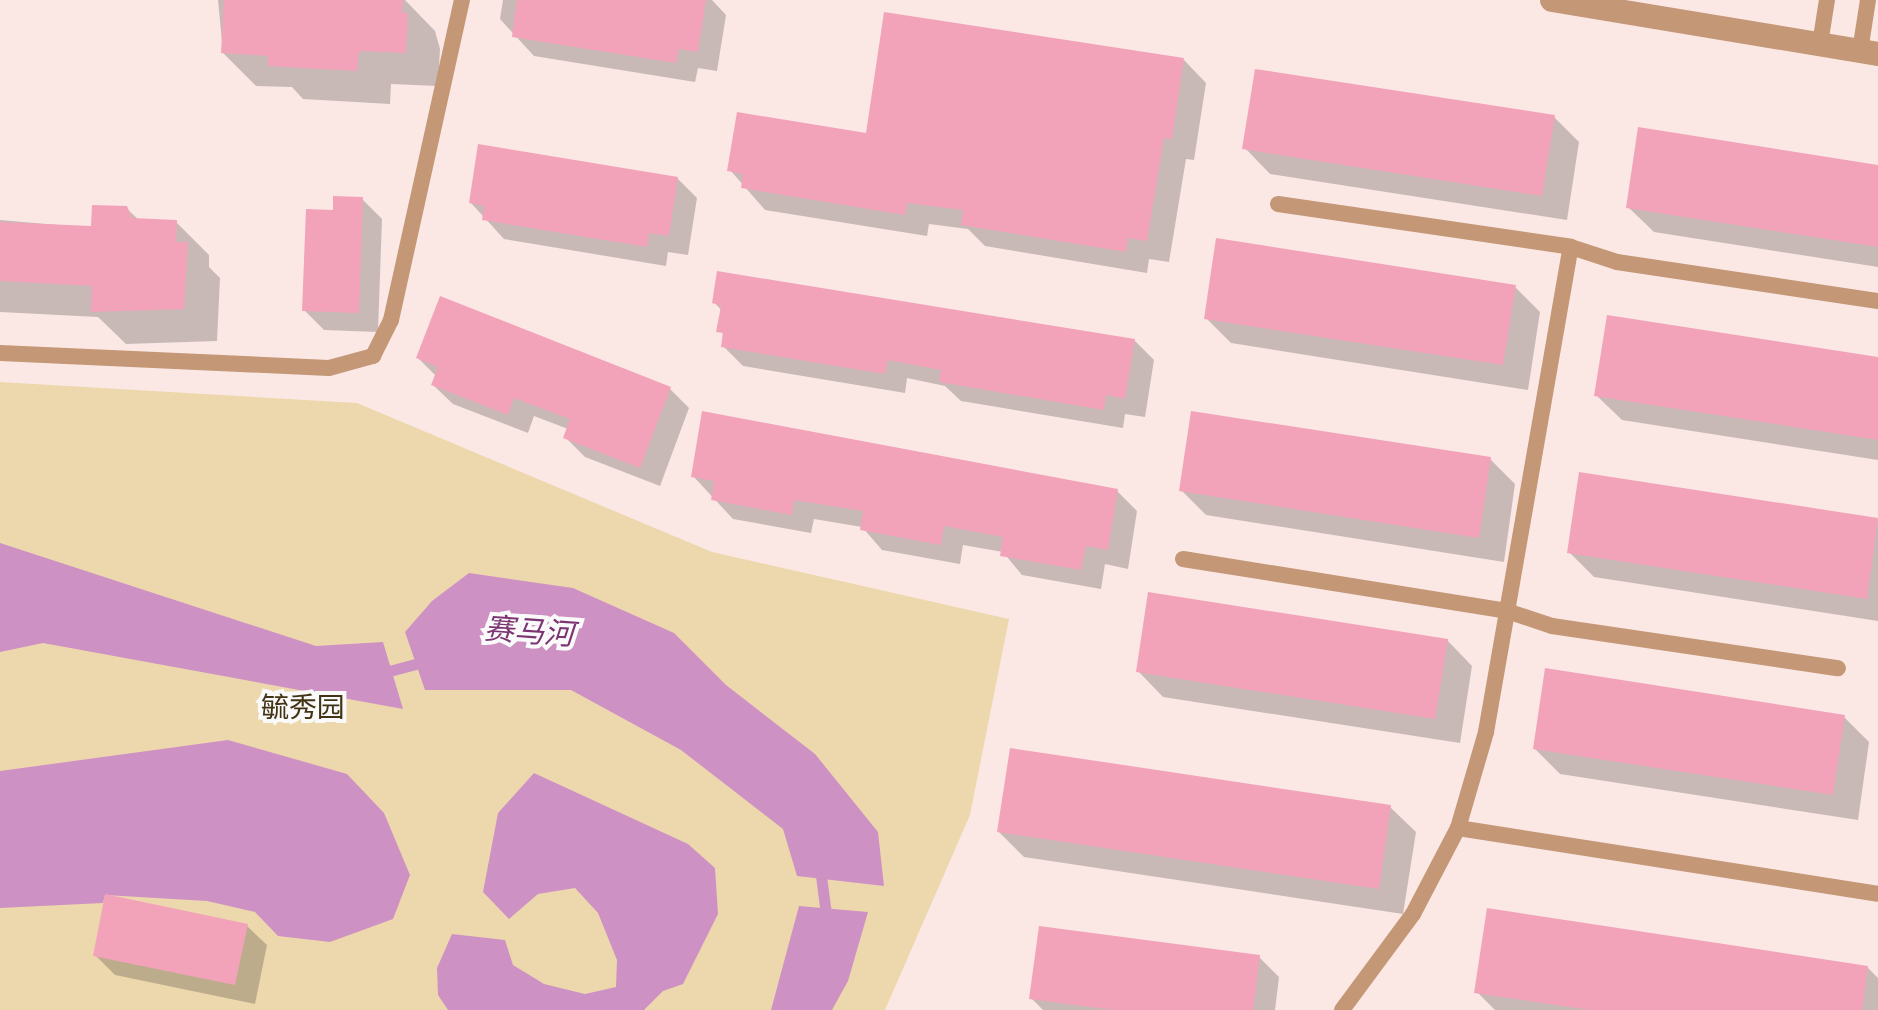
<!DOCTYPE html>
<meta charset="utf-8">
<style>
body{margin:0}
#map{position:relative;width:1878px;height:1010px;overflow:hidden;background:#fbe8e5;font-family:"Nunito Sans","Noto Sans SC",sans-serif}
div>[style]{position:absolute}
.green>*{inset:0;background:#edd8ae}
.water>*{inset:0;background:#ce91c3}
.shadow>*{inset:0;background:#0003}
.stream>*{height:11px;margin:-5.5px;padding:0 5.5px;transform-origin:5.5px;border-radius:5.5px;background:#ce91c3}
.building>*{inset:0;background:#f2a3b9}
.lane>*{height:16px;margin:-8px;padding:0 8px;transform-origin:8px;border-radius:8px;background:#c49776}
.street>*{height:24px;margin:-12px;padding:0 12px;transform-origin:12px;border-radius:12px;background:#c49776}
span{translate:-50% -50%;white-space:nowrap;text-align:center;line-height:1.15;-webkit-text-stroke:8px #fafafa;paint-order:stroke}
.park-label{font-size:28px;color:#423314}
.water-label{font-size:30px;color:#7c3472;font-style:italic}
</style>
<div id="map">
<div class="green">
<i style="clip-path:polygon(0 382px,357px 403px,712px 552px,1009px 619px,970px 815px,885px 1010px,0 1010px)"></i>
</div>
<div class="water">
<i style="clip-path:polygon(0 543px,316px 646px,383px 642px,403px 709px,43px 643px,0 652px)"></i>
<i style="clip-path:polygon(469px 573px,573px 588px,674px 633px,726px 685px,815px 754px,878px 832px,884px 886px,797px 876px,783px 829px,681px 750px,571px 690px,425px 690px,405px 632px,432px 601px)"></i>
<i style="clip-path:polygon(228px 740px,347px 774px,384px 813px,410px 875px,393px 919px,330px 942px,278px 936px,255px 912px,207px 901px,105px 895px,103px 903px,0 908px,0 771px)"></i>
<i style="clip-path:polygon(534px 773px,688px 844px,715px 868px,718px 914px,683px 984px,663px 991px,644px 1010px,448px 1010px,438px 995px,437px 968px,452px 934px,505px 940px,513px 965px,544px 984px,585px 994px,616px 987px,617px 960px,598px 913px,575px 888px,538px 894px,509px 919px,483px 892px,498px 813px)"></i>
<i style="clip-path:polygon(799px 906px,868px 912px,848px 981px,832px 1010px,771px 1010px)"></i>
</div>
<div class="shadow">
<i style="clip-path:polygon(218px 0,405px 0,435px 31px,440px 49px,438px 86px,391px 84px,390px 104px,303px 99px,292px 87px,256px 86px,223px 53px)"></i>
<i style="clip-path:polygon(503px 0,712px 0,726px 15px,717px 71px,698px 68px,695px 82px,534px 56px,500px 19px)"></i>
<i style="clip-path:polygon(1184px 60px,1206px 83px,1194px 160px,1186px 159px,1169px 262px,1149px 259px,1147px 273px,985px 246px,968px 229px,929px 224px,927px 236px,765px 210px,730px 170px)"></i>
<i style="clip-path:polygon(1554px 117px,1579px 142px,1567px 220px,1270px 174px,1245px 148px)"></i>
<i style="clip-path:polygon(1878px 167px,1878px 267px,1654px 232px,1628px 207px)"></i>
<i style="clip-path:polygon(677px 178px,697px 198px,688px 255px,668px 252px,666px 266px,504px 239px,471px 203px)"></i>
<i style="clip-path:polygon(362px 199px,382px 219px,378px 332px,324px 330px,304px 310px,335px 212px)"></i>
<i style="clip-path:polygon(126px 208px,139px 220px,176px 222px,209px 255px,209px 267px,220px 278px,217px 341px,126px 344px,98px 317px,0 312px,0 220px,93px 228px)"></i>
<i style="clip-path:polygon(1515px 287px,1540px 312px,1528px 390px,1231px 343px,1206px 318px)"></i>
<i style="clip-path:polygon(714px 302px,1134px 340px,1154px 360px,1145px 417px,1125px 414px,1123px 428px,961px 401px,945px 386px,907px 378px,905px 393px,743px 366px,723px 346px,722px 311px)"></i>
<i style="clip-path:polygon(418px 358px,670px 389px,689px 408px,660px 486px,585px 457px,565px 437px,568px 429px,534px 416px,528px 433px,453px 404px,433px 385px,436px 376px)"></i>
<i style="clip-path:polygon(1878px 359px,1878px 460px,1622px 420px,1596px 395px)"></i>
<i style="clip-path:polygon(1490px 459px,1515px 484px,1504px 562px,1206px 515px,1181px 490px)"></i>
<i style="clip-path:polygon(1581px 474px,1878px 521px,1878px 621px,1594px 577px,1569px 552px)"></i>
<i style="clip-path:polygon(693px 476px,1117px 491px,1137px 511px,1128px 569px,1105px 564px,1101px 589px,1022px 575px,1003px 552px,963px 545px,960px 564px,882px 550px,862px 527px,814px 519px,811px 533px,733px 519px)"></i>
<i style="clip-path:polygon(1447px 640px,1472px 666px,1460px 743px,1163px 697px,1138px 671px)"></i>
<i style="clip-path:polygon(1844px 717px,1869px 742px,1858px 820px,1560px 774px,1535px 749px)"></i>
<i style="clip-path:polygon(1390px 807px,1416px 832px,1403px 914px,1024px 857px,999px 832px)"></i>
<i style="clip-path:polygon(247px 926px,267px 945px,255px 1004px,115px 975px,95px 955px)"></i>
<i style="clip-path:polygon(1259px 957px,1279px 977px,1275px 1010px,1043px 1010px,1031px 998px)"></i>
<i style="clip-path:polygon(1868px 968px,1878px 978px,1878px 1010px,1495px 1010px,1477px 992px)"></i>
</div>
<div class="stream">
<i style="left:378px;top:674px;width:51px;rotate:-14.9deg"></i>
<i style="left:820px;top:868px;width:54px;rotate:82.6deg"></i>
</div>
<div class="building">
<i style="clip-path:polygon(224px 0,403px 0,402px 13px,408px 13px,406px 53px,359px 51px,357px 71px,268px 66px,268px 56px,221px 53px)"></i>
<i style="clip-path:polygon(517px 0,706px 0,698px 52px,679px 49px,676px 63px,512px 37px)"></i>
<i style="clip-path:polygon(884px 12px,1184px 58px,1172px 139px,1164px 138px,1147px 241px,1128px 238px,1126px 252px,961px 225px,963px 210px,907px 203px,905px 215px,741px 188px,743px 174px,727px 171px,737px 112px,866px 133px)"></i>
<i style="clip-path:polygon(1255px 69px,1555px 115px,1542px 196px,1242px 149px)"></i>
<i style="clip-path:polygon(1638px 127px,1878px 165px,1878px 247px,1626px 208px)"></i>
<i style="clip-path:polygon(478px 144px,678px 177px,669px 236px,649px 233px,647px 247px,482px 220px,484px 206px,469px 203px)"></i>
<i style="clip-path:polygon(333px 196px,363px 197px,359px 313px,302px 311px,306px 209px,333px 210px)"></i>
<i style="clip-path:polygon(92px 205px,127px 206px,132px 218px,177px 220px,176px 242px,188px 242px,184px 309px,91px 312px,92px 286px,0 281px,0 222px,91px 226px)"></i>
<i style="clip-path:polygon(1216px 238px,1516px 285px,1503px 365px,1204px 319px)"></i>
<i style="clip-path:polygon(717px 271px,1135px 339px,1125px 399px,1106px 395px,1104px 410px,939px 382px,941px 370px,888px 360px,885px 374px,721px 347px,723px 333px,716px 332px,721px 306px,712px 303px)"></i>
<i style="clip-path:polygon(440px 296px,671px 387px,640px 468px,563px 438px,570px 419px,514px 398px,508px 415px,431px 385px,438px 367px,416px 358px)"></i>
<i style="clip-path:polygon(1607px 315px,1878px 357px,1878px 440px,1594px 396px)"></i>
<i style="clip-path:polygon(702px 411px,1118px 489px,1108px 550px,1086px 546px,1081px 570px,1000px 556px,1003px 537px,944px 526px,941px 545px,860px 530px,863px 511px,794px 500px,792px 515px,711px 500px,714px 481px,691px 477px)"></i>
<i style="clip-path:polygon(1191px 411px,1491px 457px,1479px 538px,1179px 491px)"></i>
<i style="clip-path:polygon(1579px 472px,1878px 518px,1867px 599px,1567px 553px)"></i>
<i style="clip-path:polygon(1148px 592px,1448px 639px,1435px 719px,1136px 672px)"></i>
<i style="clip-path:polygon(1545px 668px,1845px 715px,1833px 795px,1533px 749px)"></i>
<i style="clip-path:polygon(1010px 748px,1391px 805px,1379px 889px,997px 832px)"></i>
<i style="clip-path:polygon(105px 894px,248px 924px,235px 985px,93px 956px)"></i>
<i style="clip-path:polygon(1487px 908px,1868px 966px,1862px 1010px,1590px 1010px,1474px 993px)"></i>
<i style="clip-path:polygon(1039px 926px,1260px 955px,1253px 1010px,1114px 1010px,1029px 999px)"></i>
</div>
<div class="lane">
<i style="left:1820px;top:44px;width:45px;rotate:-81deg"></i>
<i style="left:1860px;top:51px;width:52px;rotate:-81.1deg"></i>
<i style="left:1278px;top:204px;width:296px;rotate:8.3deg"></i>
<i style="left:1571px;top:247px;width:48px;rotate:18.1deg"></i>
<i style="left:1617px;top:262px;width:264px;rotate:8.5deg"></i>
<i style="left:0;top:353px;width:329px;rotate:2.6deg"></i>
<i style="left:329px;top:368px;width:46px;rotate:-15.3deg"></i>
<i style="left:373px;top:356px;width:40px;rotate:-63.4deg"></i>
<i style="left:391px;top:320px;width:328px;rotate:-77.5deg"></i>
<i style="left:1183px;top:559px;width:328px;rotate:9.1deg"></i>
<i style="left:1507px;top:611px;width:47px;rotate:18.4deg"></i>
<i style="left:1552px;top:626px;width:289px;rotate:8.4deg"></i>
<i style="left:1458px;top:828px;width:425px;rotate:8.9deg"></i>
<i style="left:1342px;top:1010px;width:119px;rotate:-53.5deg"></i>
<i style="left:1413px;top:914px;width:97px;rotate:-62.4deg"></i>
<i style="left:1458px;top:828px;width:100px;rotate:-73.7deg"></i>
<i style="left:1486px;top:732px;width:492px;rotate:-80.1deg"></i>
</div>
<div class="street">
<i style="left:1552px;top:0;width:330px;rotate:9.4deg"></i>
</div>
<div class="park-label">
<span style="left:303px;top:708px">毓秀园</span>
</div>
<div class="water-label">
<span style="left:529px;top:633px;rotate:4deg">赛马河</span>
</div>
</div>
